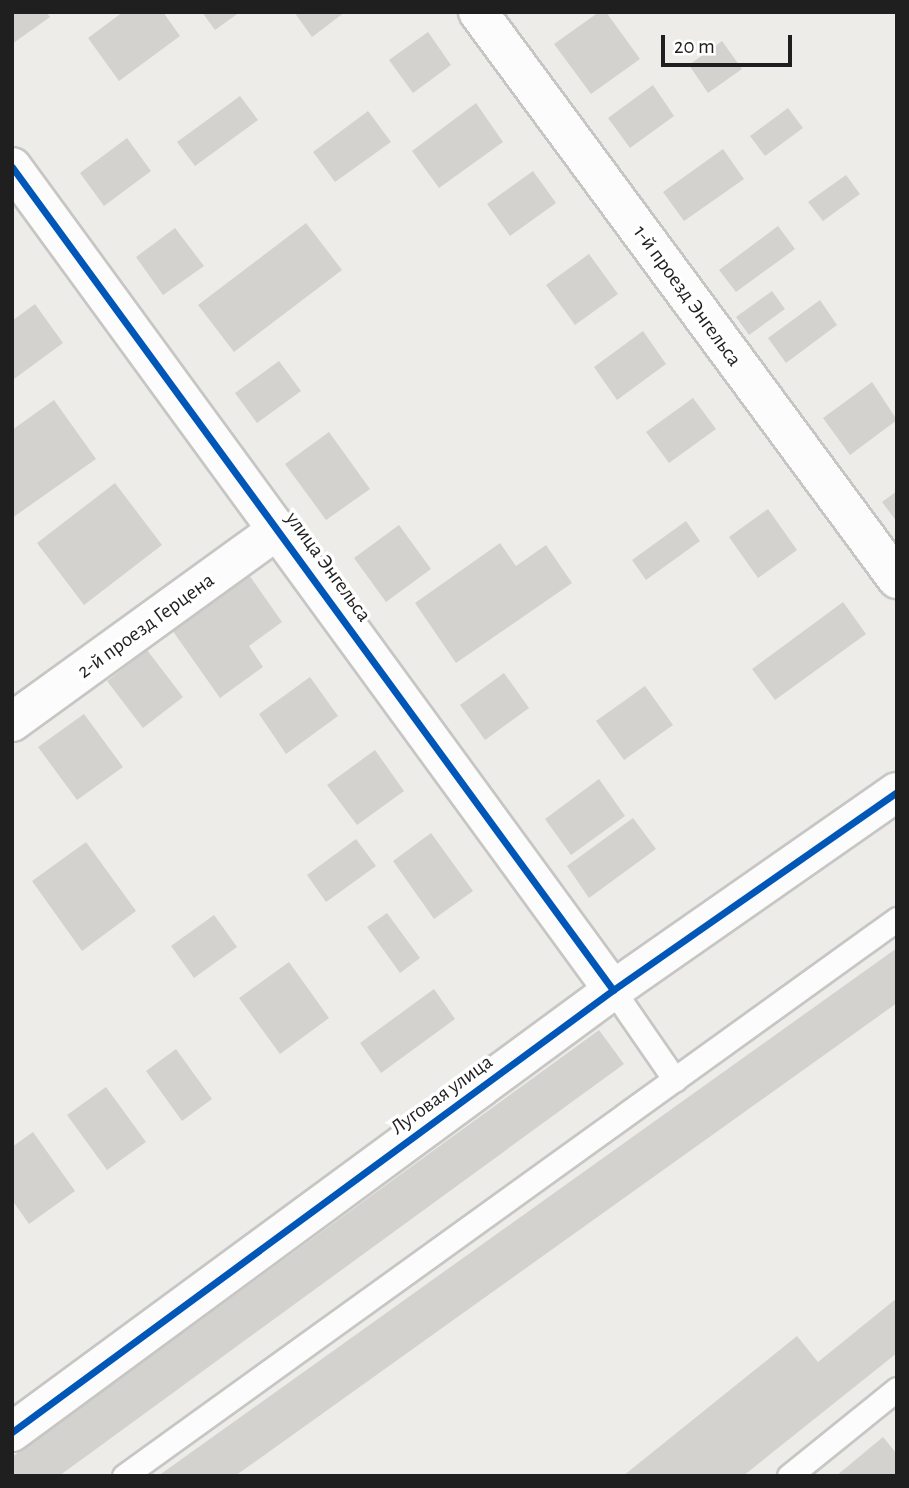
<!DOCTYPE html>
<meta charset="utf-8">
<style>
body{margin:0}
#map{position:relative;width:909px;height:1488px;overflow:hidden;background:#edece8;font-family:"Alegreya Sans",sans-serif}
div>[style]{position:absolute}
.building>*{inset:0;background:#d4d2cf}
.roads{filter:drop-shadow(2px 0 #c6c6c4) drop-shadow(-2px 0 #c6c6c4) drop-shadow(0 2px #c6c6c4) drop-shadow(0 -2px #c6c6c4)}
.lane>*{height:23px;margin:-11.5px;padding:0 11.5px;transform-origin:11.5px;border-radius:11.5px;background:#fcfcfc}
.street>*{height:38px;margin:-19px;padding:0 19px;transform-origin:19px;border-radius:19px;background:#fcfcfc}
.cycleway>*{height:7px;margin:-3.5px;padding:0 3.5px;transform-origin:3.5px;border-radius:3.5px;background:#0057b8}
span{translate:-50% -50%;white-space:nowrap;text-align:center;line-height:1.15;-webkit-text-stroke:7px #fff;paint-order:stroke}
.street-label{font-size:21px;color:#1f1f1f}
.frame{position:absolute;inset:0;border:14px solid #1f1f1f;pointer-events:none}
.scale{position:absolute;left:661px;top:35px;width:131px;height:32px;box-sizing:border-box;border:4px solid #1f1f1f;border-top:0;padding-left:9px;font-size:21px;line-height:24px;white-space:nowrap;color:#1f1f1f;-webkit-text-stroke:5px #fff;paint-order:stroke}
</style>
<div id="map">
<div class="building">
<i style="clip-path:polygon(12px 12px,46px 12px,50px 17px,12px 44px)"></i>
<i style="clip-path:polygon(123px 12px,163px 12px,180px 36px,119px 81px,88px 38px)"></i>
<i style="clip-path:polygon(202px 12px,240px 12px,215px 30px)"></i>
<i style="clip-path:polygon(294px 12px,345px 12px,312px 37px)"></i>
<i style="clip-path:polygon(599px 12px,606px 12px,640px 59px,591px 94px,554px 44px)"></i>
<i style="clip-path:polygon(428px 32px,451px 65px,413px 93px,389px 60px)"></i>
<i style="clip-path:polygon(722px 41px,742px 69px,708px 93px,689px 65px)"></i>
<i style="clip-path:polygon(653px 85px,674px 116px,630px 148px,608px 118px)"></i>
<i style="clip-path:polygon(240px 96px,258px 120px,195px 166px,177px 142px)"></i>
<i style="clip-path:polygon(476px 103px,503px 142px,439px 188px,412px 151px)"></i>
<i style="clip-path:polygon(788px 108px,803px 128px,765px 156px,750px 136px)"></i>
<i style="clip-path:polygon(368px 111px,391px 142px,335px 182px,313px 152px)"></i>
<i style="clip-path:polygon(127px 138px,151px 171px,104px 206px,80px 173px)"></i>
<i style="clip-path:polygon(723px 149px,744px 179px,684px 221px,663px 192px)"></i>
<i style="clip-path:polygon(533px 171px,556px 203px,510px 236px,487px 204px)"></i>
<i style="clip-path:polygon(846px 175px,860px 194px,823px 221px,808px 202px)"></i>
<i style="clip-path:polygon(306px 223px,342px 270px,234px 352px,198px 305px)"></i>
<i style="clip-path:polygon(778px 226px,795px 249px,736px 292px,719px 270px)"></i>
<i style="clip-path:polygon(175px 228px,204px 266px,163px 295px,136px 257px)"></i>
<i style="clip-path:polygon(589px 254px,618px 294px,575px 325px,546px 285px)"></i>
<i style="clip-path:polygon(772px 291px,785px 309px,749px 335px,736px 317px)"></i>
<i style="clip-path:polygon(820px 300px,837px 325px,786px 363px,768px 338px)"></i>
<i style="clip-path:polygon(35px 304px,63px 343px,14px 379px,12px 321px)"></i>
<i style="clip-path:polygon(643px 331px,666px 364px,617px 400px,594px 367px)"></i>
<i style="clip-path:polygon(279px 361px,301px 391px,257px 423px,235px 393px)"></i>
<i style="clip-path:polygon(872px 382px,897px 420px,850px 455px,823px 418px)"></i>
<i style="clip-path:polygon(693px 398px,716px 429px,669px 463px,646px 432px)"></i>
<i style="clip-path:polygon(54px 400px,96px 459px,12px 518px,12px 430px)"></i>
<i style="clip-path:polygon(329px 432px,370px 489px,326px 520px,285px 464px)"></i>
<i style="clip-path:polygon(115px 483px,162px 545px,84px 605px,37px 543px)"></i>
<i style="clip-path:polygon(897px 491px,897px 522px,882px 502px)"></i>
<i style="clip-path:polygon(768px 509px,797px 550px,758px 578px,729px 537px)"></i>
<i style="clip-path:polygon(686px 521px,700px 541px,646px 580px,632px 560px)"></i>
<i style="clip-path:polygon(399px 525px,431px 569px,386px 602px,354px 558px)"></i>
<i style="clip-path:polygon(500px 543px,516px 566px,546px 545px,572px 583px,456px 663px,415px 603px)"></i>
<i style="clip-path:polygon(249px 575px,282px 622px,249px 646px,263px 667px,220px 698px,172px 630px)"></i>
<i style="clip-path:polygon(843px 602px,866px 634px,775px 700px,752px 669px)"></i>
<i style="clip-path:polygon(147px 650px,183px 697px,143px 728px,107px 681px)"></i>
<i style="clip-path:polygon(504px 673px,529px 708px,485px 740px,460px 705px)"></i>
<i style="clip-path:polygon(310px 677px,338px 716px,286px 754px,259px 714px)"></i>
<i style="clip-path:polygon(645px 686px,673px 725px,624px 760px,596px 721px)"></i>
<i style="clip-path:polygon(84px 714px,123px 767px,77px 800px,38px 747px)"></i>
<i style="clip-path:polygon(375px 750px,404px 791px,357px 825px,327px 785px)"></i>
<i style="clip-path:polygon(599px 779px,625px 816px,571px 855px,545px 819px)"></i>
<i style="clip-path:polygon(633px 818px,656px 849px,589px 898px,567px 866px)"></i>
<i style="clip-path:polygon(431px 833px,473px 891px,434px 919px,393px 861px)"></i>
<i style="clip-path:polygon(356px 839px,376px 866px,326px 902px,307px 875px)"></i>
<i style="clip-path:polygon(86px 842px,136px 911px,82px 951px,32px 881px)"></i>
<i style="clip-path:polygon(387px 913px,420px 958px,400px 973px,367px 927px)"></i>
<i style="clip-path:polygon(214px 915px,237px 947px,194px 978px,171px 946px)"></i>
<i style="clip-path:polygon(897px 948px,897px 1003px,235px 1476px,158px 1476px)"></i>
<i style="clip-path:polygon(289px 962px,329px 1018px,280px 1054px,239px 998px)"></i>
<i style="clip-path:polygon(434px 989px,455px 1019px,381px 1073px,360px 1043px)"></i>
<i style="clip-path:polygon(599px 1030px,624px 1064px,59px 1476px,12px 1476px,12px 1457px)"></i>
<i style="clip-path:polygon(176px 1049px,212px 1099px,182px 1121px,146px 1071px)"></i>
<i style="clip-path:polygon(106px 1087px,146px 1142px,107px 1170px,67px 1115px)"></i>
<i style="clip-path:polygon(33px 1132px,75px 1191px,29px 1224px,12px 1200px,12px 1147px)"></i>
<i style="clip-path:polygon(897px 1298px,897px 1353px,743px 1476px,623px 1476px,797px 1336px,818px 1362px)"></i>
<i style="clip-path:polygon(883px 1437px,897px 1454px,897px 1476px,836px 1476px)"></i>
</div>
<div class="roads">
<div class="lane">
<i style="left:613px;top:990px;width:109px;rotate:55.4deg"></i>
<i style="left:124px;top:1476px;width:953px;rotate:-35.78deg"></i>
<i style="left:789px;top:1476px;width:139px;rotate:-38.9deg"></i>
</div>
<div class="street">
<i style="left:478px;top:12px;width:705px;rotate:53.54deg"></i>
<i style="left:12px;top:167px;width:1019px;rotate:53.86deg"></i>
<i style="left:12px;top:722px;width:329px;rotate:-35.9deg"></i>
<i style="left:12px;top:1432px;width:746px;rotate:-36.33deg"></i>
<i style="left:613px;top:990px;width:346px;rotate:-34.9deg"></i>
</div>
</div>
<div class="cycleway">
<i style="left:12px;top:167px;width:1019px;rotate:53.86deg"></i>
<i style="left:12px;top:1432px;width:746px;rotate:-36.33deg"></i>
<i style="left:613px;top:990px;width:346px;rotate:-34.9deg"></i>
</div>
<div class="street-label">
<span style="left:687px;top:296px;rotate:54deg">1-й проезд Энгельса</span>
<span style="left:328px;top:567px;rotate:54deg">улица Энгельса</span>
<span style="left:146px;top:626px;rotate:-36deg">2-й проезд Герцена</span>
<span style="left:442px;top:1095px;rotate:-36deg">Луговая улица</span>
</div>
<div class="frame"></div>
<div class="scale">20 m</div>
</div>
